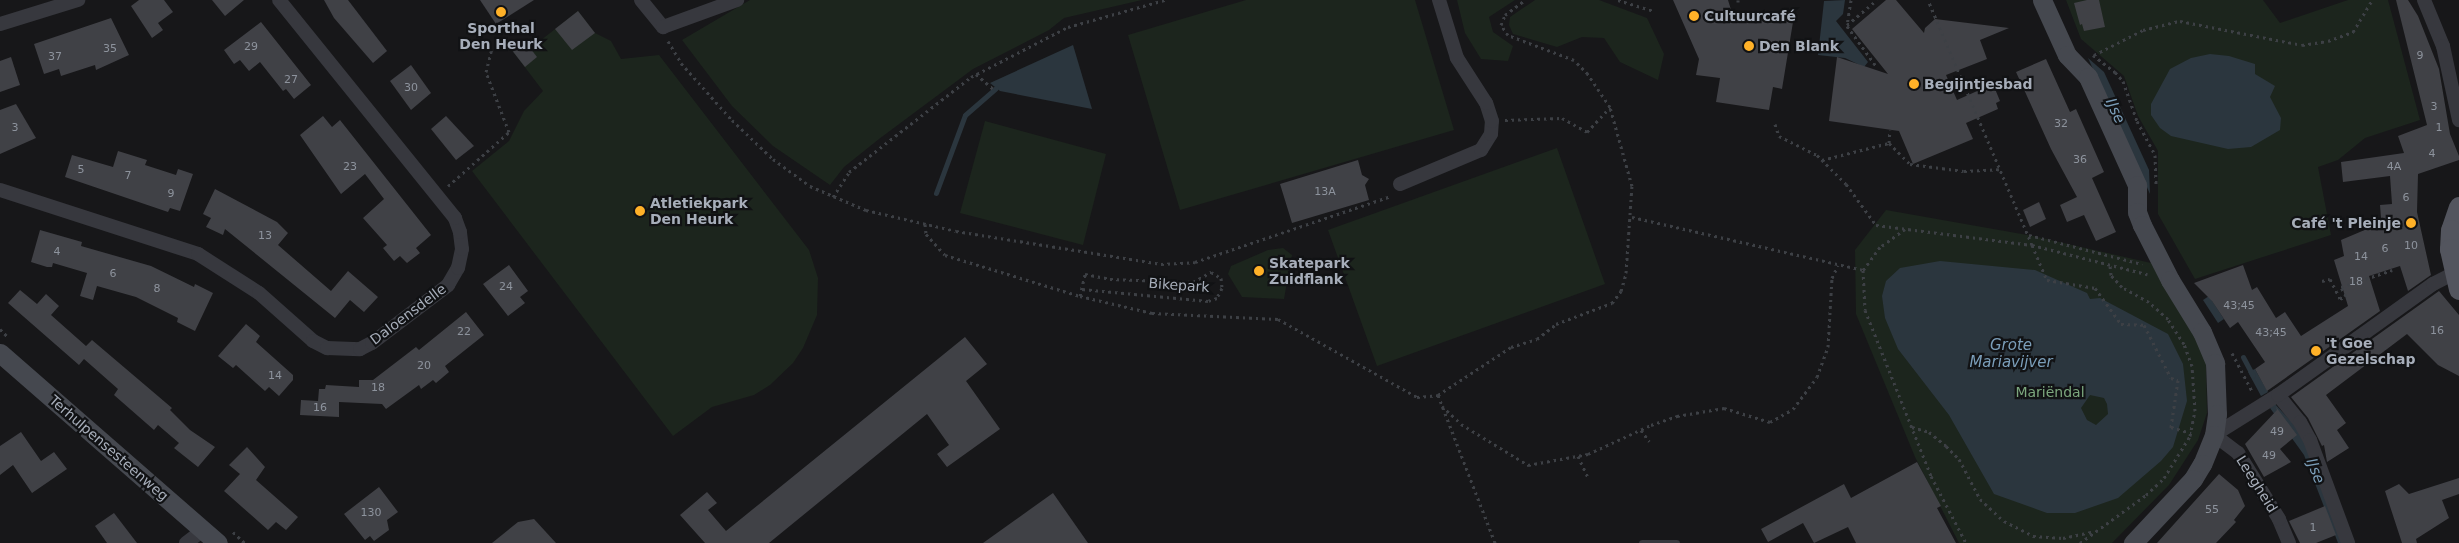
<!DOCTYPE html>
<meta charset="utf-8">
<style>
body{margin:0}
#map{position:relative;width:2459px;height:543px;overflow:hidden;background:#171719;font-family:"DejaVu Sans",sans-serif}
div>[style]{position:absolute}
.green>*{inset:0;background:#1c251d}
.water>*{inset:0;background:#2b363e}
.stream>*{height:5px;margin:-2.5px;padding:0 2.5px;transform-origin:2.5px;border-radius:2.5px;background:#2b363e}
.building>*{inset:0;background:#404146}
.path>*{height:3px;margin-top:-1.5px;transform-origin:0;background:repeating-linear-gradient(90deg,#3d4045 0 2.5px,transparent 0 6.5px)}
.lane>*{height:7px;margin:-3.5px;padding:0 3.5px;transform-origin:3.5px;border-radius:3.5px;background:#37383e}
.street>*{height:14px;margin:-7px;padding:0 7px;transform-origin:7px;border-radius:7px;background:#37383e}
.secondary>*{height:19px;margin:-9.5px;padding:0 9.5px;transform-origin:9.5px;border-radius:9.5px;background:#45484f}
.primary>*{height:21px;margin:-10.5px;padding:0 10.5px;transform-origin:10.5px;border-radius:10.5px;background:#53555e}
.dots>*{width:14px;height:14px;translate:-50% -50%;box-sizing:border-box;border:2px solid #111214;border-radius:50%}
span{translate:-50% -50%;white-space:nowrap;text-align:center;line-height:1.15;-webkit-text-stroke:4.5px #111214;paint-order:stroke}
.number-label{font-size:11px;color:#8d939d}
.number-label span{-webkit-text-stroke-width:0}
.poi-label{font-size:14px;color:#a7aeba;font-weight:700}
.left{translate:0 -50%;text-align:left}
.right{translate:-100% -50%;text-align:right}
.street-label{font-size:14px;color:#a7aeba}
.park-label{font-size:14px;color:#7ca77e}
.water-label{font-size:15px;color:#7b9eb9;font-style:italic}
</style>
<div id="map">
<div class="green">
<i style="clip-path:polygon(750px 0,1142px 0,1064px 18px,1049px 30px,973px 69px,879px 139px,844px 167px,830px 185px,773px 146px,732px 106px,682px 40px)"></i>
<i style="clip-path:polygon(1246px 0,1415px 0,1454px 130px,1180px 210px,1128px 35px)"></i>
<i style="clip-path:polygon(1457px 0,1515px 0,1489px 17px,1493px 32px,1513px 46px,1508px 61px,1481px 59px,1465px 33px)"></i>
<i style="clip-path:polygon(1535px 0,1599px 0,1647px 18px,1664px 54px,1658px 80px,1620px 62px,1604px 38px,1582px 37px,1557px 47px,1513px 34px,1509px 25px,1510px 17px)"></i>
<i style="clip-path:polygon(2066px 0,2263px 0,2280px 23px,2348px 0,2388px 0,2420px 120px,2365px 138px,2338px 160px,2318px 167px,2331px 235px,2195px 279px,2158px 214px,2158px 151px,2138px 116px,2124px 76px,2081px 39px)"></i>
<i style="clip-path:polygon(578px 11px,595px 33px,611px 41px,621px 59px,659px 55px,809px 250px,818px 278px,817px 315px,803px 348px,793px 363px,770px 385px,754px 395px,712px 407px,673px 436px,472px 171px,509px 141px,524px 111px,543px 91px,511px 49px,524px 40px,531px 48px)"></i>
<i style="clip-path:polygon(985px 121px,1106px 154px,1083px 245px,960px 213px)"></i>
<i style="clip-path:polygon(1557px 148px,1605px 284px,1377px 366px,1328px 230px)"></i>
<i style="clip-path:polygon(1886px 210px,2033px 236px,2151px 263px,2198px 342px,2206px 363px,2207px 413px,2198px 440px,2169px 485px,2112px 543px,1959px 543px,1915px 457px,1856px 314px,1855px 250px)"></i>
<i style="clip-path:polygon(1283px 248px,1292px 255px,1284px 299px,1242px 297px,1228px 274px,1231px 266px,1268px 250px)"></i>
</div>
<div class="water">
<i style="clip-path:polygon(1845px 0,1843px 14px,1836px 21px,1868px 62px,1864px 67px,1845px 58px,1818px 55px,1824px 1px)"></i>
<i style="clip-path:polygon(1073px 45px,1092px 109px,1000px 91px,990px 83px)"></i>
<i style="clip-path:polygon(2210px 54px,2229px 56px,2255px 64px,2255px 74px,2275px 86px,2270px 97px,2281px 118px,2280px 130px,2251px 147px,2228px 149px,2171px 136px,2160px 128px,2151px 115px,2151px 104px,2170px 69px,2191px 58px)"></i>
<i style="clip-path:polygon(2088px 58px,2104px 72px,2149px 170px,2150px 194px)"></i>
<i style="clip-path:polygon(evenodd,1940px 261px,2035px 270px,2087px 293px,2090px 299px,2100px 298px,2168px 334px,2183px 364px,2187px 401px,2173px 447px,2161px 461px,2118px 498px,2075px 513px,2047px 513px,1994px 494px,1949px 415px,1898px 349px,1885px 318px,1882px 296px,1886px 281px,1900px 268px,1940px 261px,2090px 395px,2104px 398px,2107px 404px,2108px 414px,2096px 425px,2087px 420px,2081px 408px,2090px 395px)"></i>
<i style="clip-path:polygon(2209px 296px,2224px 319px,2218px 323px,2203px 300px)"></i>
<i style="clip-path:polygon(2255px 369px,2268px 392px,2261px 396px,2248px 372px)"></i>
<i style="clip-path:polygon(2275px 404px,2301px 432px,2344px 543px,2338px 543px,2304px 455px,2270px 408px)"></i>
</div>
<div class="stream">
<i style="left:936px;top:193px;width:83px;rotate:-69.6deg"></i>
<i style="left:965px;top:115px;width:41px;rotate:-41.1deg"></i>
<i style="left:2243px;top:357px;width:21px;rotate:62deg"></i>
</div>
<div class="building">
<i style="clip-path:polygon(139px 0,164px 0,173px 12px,158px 23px,163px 30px,152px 38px,131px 6px)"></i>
<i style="clip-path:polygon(212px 0,244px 0,225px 16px)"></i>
<i style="clip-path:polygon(324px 0,348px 0,387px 51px,373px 63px,334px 18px)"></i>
<i style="clip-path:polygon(480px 0,534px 0,496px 24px)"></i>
<i style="clip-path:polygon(1673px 0,1728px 0,1732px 13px,1793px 22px,1782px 89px,1773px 87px,1769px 110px,1716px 102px,1720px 78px,1696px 75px,1699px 59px)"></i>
<i style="clip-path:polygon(1886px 0,1896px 0,1924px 33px,1925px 28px,1935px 19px,2009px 28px,1980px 40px,1987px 59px,1946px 75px,1957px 100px,1993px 84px,2000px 101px,1996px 103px,1998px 109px,1966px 123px,1973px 139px,1913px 164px,1899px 131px,1829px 121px,1837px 57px,1888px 74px,1852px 29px)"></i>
<i style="clip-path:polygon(2087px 0,2099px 0,2105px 27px,2084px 31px,2082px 24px,2080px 25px,2074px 3px)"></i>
<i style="clip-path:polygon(2396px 0,2408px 0,2418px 16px,2439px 69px,2450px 134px,2459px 156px,2459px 160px,2418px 174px,2417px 212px,2431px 275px,2408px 291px,2400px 266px,2369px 276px,2380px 311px,2267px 391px,2255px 369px,2265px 362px,2238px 322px,2230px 328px,2212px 301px,2194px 283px,2243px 265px,2252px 290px,2257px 287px,2276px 318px,2285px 312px,2301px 336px,2348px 306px,2334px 260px,2344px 256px,2341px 240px,2367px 229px,2366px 223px,2381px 218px,2380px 205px,2392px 204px,2390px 176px,2343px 182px,2341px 162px,2404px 153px,2398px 136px,2427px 125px)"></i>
<i style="clip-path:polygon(578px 11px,595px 33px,572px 50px,555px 29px)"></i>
<i style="clip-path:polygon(111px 18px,129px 55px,96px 70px,95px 65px,61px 76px,59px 69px,44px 74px,34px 44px)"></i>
<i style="clip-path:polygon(261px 22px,311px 85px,294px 99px,286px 89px,283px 91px,260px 62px,249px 71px,240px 60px,234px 64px,224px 50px)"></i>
<i style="clip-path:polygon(524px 40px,537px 57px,525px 67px,511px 49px)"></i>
<i style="clip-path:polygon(11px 57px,20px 85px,0 92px,0 61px)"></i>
<i style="clip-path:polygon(2046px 59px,2070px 112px,2076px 109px,2104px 172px,2092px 178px,2116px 232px,2096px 241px,2084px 215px,2067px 222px,2060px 205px,2077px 197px,2051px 149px,2016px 72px)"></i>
<i style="clip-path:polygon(411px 65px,431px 93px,411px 110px,390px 81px)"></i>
<i style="clip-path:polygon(16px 104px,36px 138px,0 154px,0 110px)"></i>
<i style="clip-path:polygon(323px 116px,332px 127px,340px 120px,431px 235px,416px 248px,420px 253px,407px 263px,400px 256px,394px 261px,383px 248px,387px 245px,363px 218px,384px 199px,365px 174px,341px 194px,300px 135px)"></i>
<i style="clip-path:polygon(446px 116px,474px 146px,456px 160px,431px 129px)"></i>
<i style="clip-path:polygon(118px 151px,147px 160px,145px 165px,176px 175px,178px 169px,193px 174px,180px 211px,170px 208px,168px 212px,65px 177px,72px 155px,113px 167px)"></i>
<i style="clip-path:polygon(1358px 160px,1362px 175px,1369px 179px,1365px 185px,1369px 200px,1292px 223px,1280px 184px)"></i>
<i style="clip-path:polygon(215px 189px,277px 222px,288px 233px,278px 245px,331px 291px,348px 271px,378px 297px,364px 312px,350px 300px,335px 318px,225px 229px,223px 235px,206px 227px,211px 218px,203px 214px)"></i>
<i style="clip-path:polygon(2039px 202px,2046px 219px,2030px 227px,2023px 210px)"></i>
<i style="clip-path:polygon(40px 230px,82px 242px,81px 246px,151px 266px,194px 287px,195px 284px,213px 293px,195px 331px,177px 322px,178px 318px,136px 297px,97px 286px,93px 300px,80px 296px,87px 273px,53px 263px,52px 267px,47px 267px,31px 262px)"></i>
<i style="clip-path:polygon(509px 265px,528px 291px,520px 297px,525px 303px,508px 316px,483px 284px)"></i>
<i style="clip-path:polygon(20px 290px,37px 304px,46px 294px,59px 306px,51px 315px,86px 346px,92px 340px,172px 408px,170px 410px,190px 430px,215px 447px,198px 467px,174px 448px,179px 443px,158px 425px,154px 430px,114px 395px,118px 389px,84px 359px,79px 365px,8px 303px)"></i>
<i style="clip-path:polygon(2439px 291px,2459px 315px,2459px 376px,2438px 365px,2407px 334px,2326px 395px,2346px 423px,2337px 430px,2349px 448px,2327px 462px,2324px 445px,2322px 446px,2308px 418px,2291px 397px)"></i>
<i style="clip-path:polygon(466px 312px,484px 335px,445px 366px,449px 372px,436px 383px,433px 380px,421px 389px,419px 385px,386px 409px,382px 404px,339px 402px,339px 417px,300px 415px,301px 400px,318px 401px,319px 389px,325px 389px,326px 385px,359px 387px,359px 380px,373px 380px,416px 347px,419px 350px)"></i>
<i style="clip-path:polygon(246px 324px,260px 336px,256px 342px,293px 375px,293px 380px,279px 396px,269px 387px,265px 391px,236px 365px,233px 368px,218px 356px)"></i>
<i style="clip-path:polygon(965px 337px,987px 364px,966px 381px,1000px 429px,947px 467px,937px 454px,949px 445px,927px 414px,769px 543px,705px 543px,680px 515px,707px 492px,717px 503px,708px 510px,726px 531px)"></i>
<i style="clip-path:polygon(2276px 407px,2297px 435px,2280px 449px,2291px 462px,2264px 477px,2245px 444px,2277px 410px)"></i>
<i style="clip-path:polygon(21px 432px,41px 461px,54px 452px,67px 469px,32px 493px,13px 465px,0 475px,0 446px)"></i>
<i style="clip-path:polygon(247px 447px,265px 467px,256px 480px,298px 517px,286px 530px,276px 522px,268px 530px,224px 491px,240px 474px,229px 465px)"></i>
<i style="clip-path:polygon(1917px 462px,1941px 506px,1937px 508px,1956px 543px,1856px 543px,1848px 527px,1814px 543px,1803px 523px,1768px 542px,1761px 529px,1844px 484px,1851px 498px)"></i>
<i style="clip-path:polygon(2219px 474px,2238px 490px,2245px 506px,2234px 520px,2236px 522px,2216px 543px,2157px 543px)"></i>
<i style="clip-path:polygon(2459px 478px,2459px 494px,2442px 500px,2449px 518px,2416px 539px,2417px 543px,2402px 543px,2385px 491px,2399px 484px,2409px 494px)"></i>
<i style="clip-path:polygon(379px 487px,398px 512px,387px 520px,389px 530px,374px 541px,370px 536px,365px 540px,344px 514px)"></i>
<i style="clip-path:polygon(1053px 493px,1088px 543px,983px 543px)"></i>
<i style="clip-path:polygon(2325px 506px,2336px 535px,2316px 543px,2300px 543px,2289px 521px)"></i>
<i style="clip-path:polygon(114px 513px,137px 543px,107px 543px,95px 526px)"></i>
<i style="clip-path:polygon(534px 519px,556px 543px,492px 543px,518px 522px)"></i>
</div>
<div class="path">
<i style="left:1618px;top:0;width:38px;rotate:17deg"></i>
<i style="left:1738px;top:0;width:2px;rotate:90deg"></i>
<i style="left:1851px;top:0;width:26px;rotate:99deg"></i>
<i style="left:1847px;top:26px;width:49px;rotate:54.1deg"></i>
<i style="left:1847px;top:25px;width:39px;rotate:-40deg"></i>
<i style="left:668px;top:41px;width:26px;rotate:59deg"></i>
<i style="left:681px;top:63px;width:76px;rotate:48.2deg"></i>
<i style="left:732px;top:120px;width:57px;rotate:43.6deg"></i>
<i style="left:773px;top:159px;width:46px;rotate:36.1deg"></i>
<i style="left:810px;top:186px;width:61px;rotate:23.2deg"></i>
<i style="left:866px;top:210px;width:92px;rotate:13.1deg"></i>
<i style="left:956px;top:231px;width:208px;rotate:9.1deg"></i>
<i style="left:1161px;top:264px;width:34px;rotate:-3deg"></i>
<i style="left:1195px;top:262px;width:207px;rotate:-18.6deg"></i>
<i style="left:2093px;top:55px;width:28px;rotate:38deg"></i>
<i style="left:2115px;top:72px;width:12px;rotate:48deg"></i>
<i style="left:2123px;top:81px;width:42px;rotate:70.7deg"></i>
<i style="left:2137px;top:121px;width:38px;rotate:62deg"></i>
<i style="left:2155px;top:155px;width:32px;rotate:88deg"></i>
<i style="left:2094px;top:55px;width:55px;rotate:-27deg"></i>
<i style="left:2143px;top:30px;width:38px;rotate:-14deg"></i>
<i style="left:2180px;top:21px;width:124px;rotate:11.1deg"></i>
<i style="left:2302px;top:45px;width:26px;rotate:-9deg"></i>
<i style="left:2328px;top:41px;width:27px;rotate:-20deg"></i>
<i style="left:2353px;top:32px;width:37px;rotate:-59deg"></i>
<i style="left:976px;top:74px;width:23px;rotate:41deg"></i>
<i style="left:1505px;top:120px;width:57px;rotate:-2deg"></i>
<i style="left:1562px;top:118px;width:29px;rotate:29deg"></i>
<i style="left:1587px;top:132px;width:34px;rotate:-47deg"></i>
<i style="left:1775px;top:124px;width:13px;rotate:72deg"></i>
<i style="left:1779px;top:136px;width:42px;rotate:26.6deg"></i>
<i style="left:1817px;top:155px;width:41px;rotate:45deg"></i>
<i style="left:1846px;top:184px;width:51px;rotate:53.8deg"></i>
<i style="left:1876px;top:225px;width:157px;rotate:7.3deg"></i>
<i style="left:2032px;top:245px;width:266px;rotate:-113deg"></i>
<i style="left:1889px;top:143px;width:30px;rotate:45deg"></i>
<i style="left:1910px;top:164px;width:54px;rotate:7.4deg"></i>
<i style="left:1964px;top:171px;width:35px;rotate:-3deg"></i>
<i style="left:1889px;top:143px;width:13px;rotate:-86deg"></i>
<i style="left:1822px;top:160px;width:69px;rotate:-14.2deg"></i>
<i style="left:448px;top:186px;width:81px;rotate:-41.5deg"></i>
<i style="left:509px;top:132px;width:64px;rotate:-111deg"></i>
<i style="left:486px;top:72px;width:25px;rotate:-76deg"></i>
<i style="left:833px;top:197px;width:30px;rotate:-57deg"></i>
<i style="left:849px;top:172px;width:155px;rotate:-37.9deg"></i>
<i style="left:971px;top:77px;width:109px;rotate:-27.3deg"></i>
<i style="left:1068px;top:27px;width:101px;rotate:-15.6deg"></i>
<i style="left:1632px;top:217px;width:237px;rotate:12.9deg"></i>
<i style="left:925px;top:224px;width:10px;rotate:84deg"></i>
<i style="left:926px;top:234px;width:28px;rotate:48deg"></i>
<i style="left:945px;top:255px;width:141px;rotate:16.9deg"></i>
<i style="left:1080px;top:296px;width:74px;rotate:13.3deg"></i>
<i style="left:1152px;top:313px;width:126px;rotate:2.7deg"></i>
<i style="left:1278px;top:319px;width:159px;rotate:29.3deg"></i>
<i style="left:1417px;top:397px;width:21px;rotate:-5deg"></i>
<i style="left:1438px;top:395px;width:87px;rotate:-33.3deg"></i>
<i style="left:1511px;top:347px;width:27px;rotate:-17deg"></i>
<i style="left:1537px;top:339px;width:24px;rotate:-38deg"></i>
<i style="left:1556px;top:324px;width:60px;rotate:-20.6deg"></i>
<i style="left:1612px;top:303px;width:15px;rotate:-53deg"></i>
<i style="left:1621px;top:291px;width:19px;rotate:-74deg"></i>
<i style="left:1626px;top:273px;width:87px;rotate:-86.1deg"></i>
<i style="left:1632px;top:186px;width:82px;rotate:-105.6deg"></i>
<i style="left:1610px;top:107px;width:40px;rotate:-124deg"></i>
<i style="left:1588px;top:74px;width:20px;rotate:-135deg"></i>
<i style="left:1574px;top:60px;width:71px;rotate:-159.3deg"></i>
<i style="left:1508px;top:35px;width:12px;rotate:-125deg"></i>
<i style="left:1501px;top:25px;width:11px;rotate:-68deg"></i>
<i style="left:1505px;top:15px;width:25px;rotate:-37deg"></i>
<i style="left:1905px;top:229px;width:31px;rotate:144deg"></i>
<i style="left:1880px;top:247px;width:29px;rotate:126deg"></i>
<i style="left:1863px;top:270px;width:40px;rotate:87.1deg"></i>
<i style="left:1865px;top:310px;width:179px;rotate:68.3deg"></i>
<i style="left:1931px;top:476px;width:76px;rotate:62.4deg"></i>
<i style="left:2029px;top:235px;width:117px;rotate:14.4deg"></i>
<i style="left:2032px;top:245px;width:38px;rotate:67deg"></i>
<i style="left:2047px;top:280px;width:49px;rotate:9.5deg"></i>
<i style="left:2095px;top:288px;width:44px;rotate:54.2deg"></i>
<i style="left:2121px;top:324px;width:23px;rotate:2deg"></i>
<i style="left:2144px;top:325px;width:59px;rotate:63deg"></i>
<i style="left:2171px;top:378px;width:7px;rotate:16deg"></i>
<i style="left:2178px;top:380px;width:48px;rotate:98.5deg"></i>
<i style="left:2171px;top:427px;width:21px;rotate:17deg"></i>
<i style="left:2032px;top:245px;width:119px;rotate:14.2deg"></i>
<i style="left:2322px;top:281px;width:8px;rotate:-14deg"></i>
<i style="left:2330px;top:279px;width:22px;rotate:63deg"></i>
<i style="left:2340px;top:299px;width:7px;rotate:-27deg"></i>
<i style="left:2346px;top:296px;width:10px;rotate:-119deg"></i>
<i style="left:2341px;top:287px;width:54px;rotate:-18.4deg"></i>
<i style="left:1080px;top:296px;width:23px;rotate:-77deg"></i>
<i style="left:1085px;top:274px;width:25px;rotate:11deg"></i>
<i style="left:1110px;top:279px;width:83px;rotate:2.1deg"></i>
<i style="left:1193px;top:282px;width:21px;rotate:-29deg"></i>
<i style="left:1211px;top:272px;width:12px;rotate:31deg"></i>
<i style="left:1221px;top:278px;width:10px;rotate:84deg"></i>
<i style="left:1222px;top:288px;width:11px;rotate:117deg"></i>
<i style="left:1217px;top:298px;width:9px;rotate:162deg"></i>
<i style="left:1208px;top:301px;width:127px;rotate:-174.6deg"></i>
<i style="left:0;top:329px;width:10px;rotate:45deg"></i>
<i style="left:2232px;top:353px;width:45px;rotate:62.3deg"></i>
<i style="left:1438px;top:395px;width:159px;rotate:68.9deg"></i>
<i style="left:1442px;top:406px;width:26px;rotate:43deg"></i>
<i style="left:1461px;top:424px;width:79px;rotate:31.5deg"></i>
<i style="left:1528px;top:465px;width:61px;rotate:-10.4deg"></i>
<i style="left:1588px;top:454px;width:69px;rotate:-24.7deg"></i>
<i style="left:1651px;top:425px;width:28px;rotate:-19deg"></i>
<i style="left:1677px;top:416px;width:48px;rotate:-9.7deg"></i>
<i style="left:1724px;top:408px;width:48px;rotate:16.9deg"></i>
<i style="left:1770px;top:422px;width:26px;rotate:-29deg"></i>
<i style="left:1793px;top:409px;width:40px;rotate:-53deg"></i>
<i style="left:1817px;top:377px;width:32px;rotate:-70deg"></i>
<i style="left:1828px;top:347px;width:69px;rotate:-86.7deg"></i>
<i style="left:1832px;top:278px;width:14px;rotate:-65deg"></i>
<i style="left:1912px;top:427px;width:18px;rotate:16deg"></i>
<i style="left:1929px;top:432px;width:22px;rotate:39deg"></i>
<i style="left:1946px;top:446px;width:18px;rotate:45deg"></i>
<i style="left:1959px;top:459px;width:45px;rotate:62.3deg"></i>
<i style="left:1980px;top:499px;width:33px;rotate:43deg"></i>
<i style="left:2004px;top:521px;width:33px;rotate:27deg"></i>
<i style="left:2033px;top:536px;width:30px;rotate:4deg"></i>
<i style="left:2063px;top:538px;width:30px;rotate:-12deg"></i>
<i style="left:1641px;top:430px;width:14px;rotate:54deg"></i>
<i style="left:1578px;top:456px;width:23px;rotate:65deg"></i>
<i style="left:233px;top:532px;width:16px;rotate:43deg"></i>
<i style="left:2080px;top:543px;width:82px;rotate:-36deg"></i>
<i style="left:2146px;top:495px;width:25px;rotate:-43deg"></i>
<i style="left:2164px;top:478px;width:49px;rotate:-58.2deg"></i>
<i style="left:2190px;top:436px;width:25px;rotate:-79deg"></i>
<i style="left:2195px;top:411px;width:45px;rotate:-93.8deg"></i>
<i style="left:2192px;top:366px;width:23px;rotate:-110deg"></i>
<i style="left:2184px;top:344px;width:30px;rotate:-123deg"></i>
<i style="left:2168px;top:319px;width:25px;rotate:-138deg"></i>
<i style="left:2149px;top:302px;width:31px;rotate:-151deg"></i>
<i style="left:2122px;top:287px;width:16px;rotate:-133deg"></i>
<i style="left:2111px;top:275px;width:10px;rotate:-96deg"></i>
</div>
<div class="lane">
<i style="left:1642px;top:543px;width:34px"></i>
</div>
<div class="street">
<i style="left:641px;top:0;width:35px;rotate:51deg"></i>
<i style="left:663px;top:27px;width:79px;rotate:-20deg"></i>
<i style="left:2424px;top:0;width:50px;rotate:67.6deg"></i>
<i style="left:2443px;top:46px;width:76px;rotate:77.8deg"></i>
<i style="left:0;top:24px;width:82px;rotate:-17.1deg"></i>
<i style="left:1400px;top:184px;width:88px;rotate:-22.8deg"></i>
<i style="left:1481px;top:150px;width:19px;rotate:-58deg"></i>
<i style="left:1491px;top:134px;width:13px;rotate:-86deg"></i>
<i style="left:1492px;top:121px;width:19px;rotate:-108deg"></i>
<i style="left:1486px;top:103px;width:54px;rotate:-122.8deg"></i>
<i style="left:1457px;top:58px;width:61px;rotate:-107.2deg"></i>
<i style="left:0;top:190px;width:208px;rotate:17.9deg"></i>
<i style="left:198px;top:254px;width:72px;rotate:32.6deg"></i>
<i style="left:259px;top:293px;width:72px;rotate:41.6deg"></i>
<i style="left:313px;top:341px;width:16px;rotate:27deg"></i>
<i style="left:327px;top:348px;width:33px;rotate:2deg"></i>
<i style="left:360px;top:349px;width:13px;rotate:-27deg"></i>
<i style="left:372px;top:343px;width:96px;rotate:-37.3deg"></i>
<i style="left:448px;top:285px;width:20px;rotate:-60deg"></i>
<i style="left:458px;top:268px;width:19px;rotate:-78deg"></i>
<i style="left:462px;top:249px;width:17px;rotate:-97deg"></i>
<i style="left:460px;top:232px;width:15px;rotate:-110deg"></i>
<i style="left:455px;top:218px;width:280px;rotate:-128.9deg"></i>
<i style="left:2278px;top:395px;width:35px;rotate:51deg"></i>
<i style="left:2300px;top:422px;width:21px;rotate:61deg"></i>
<i style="left:2310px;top:440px;width:110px;rotate:69.7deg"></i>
<i style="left:186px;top:543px;width:21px;rotate:-37deg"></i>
<i style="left:2289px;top:543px;width:26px;rotate:-113deg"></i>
<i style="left:2279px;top:519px;width:78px;rotate:-121.8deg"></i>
<i style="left:2238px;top:453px;width:30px;rotate:-143deg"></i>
<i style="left:2214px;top:435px;width:75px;rotate:-32deg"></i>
<i style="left:2278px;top:395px;width:191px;rotate:-35.6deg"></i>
<i style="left:2433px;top:284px;width:22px;rotate:-27deg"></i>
</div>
<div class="secondary">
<i style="left:2042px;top:0;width:60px;rotate:65.6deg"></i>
<i style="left:2067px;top:55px;width:30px;rotate:46deg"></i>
<i style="left:2088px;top:77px;width:119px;rotate:65.6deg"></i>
<i style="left:2137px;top:185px;width:27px;rotate:90deg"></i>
<i style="left:2137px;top:212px;width:14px;rotate:69deg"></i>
<i style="left:2142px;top:225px;width:62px;rotate:63deg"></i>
<i style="left:2170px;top:280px;width:61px;rotate:58.4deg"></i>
<i style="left:2202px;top:332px;width:34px;rotate:67deg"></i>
<i style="left:2215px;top:363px;width:51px;rotate:87.8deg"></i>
<i style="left:2217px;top:414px;width:21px;rotate:98deg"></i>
<i style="left:2214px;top:435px;width:31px;rotate:112deg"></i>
<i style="left:2202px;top:464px;width:17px;rotate:121deg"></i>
<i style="left:2193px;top:479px;width:88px;rotate:133.2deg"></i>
<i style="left:0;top:353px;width:289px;rotate:41.1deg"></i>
</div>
<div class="primary">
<i style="left:2459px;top:207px;width:24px;rotate:109deg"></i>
<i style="left:2451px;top:230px;width:19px;rotate:93deg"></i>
<i style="left:2450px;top:249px;width:41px;rotate:77.3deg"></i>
</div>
<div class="dots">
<i style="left:501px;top:12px;background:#ffb128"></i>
<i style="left:1694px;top:16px;background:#ffb128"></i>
<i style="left:1749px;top:46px;background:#ffb128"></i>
<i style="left:1914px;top:84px;background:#ffb128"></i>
<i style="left:640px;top:211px;background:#ffb128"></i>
<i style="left:2411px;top:223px;background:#ffb128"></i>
<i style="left:1259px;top:271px;background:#ffb128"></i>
<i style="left:2316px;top:351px;background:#ffb128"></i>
</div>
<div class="number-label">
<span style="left:251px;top:47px">29</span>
<span style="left:110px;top:49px">35</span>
<span style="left:2420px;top:56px">9</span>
<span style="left:55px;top:57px">37</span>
<span style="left:291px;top:80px">27</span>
<span style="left:411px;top:88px">30</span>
<span style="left:2434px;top:107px">3</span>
<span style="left:2061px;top:124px">32</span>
<span style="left:15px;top:128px">3</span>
<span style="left:2439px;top:128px">1</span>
<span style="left:2432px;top:154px">4</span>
<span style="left:2080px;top:160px">36</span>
<span style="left:350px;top:167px">23</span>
<span style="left:2394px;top:167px">4A</span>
<span style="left:81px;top:170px">5</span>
<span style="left:128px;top:176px">7</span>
<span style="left:1325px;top:192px">13A</span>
<span style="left:171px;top:194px">9</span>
<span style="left:2406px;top:198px">6</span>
<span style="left:265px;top:236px">13</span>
<span style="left:2411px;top:246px">10</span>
<span style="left:2385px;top:249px">6</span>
<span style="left:57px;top:252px">4</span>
<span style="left:2361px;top:257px">14</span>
<span style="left:113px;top:274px">6</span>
<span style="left:2356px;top:282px">18</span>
<span style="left:506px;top:287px">24</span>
<span style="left:157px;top:289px">8</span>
<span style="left:2239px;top:306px">43;45</span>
<span style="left:2437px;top:331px">16</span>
<span style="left:464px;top:332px">22</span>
<span style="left:2271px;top:333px">43;45</span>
<span style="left:424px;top:366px">20</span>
<span style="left:275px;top:376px">14</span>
<span style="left:378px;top:388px">18</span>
<span style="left:320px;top:408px">16</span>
<span style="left:2277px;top:432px">49</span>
<span style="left:2269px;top:456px">49</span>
<span style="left:2212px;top:510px">55</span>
<span style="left:371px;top:513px">130</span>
<span style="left:2313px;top:528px">1</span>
</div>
<div class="poi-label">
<span class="left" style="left:1704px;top:16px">Cultuurcafé</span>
<span style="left:501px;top:36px">Sporthal<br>Den Heurk</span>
<span class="left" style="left:1759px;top:46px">Den Blank</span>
<span class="left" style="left:1924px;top:84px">Begijntjesbad</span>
<span class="left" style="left:650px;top:211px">Atletiekpark<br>Den Heurk</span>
<span class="right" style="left:2401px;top:223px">Café 't Pleinje</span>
<span class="left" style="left:1269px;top:271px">Skatepark<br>Zuidflank</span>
<span class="left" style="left:2326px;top:351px">'t Goe<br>Gezelschap</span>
</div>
<div class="street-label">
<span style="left:1179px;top:285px;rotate:4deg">Bikepark</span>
<span style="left:408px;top:314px;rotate:-37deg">Daloensdelle</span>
<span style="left:109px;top:448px;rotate:41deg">Terhulpensesteenweg</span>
<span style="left:2257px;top:484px;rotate:58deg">Leegheid</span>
</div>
<div class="park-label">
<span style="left:2050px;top:392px">Mariëndal</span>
</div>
<div class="water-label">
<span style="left:2115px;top:111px;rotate:65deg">IJse</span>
<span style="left:2011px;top:354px">Grote<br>Mariavijver</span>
<span style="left:2315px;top:471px;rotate:69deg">IJse</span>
</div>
</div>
